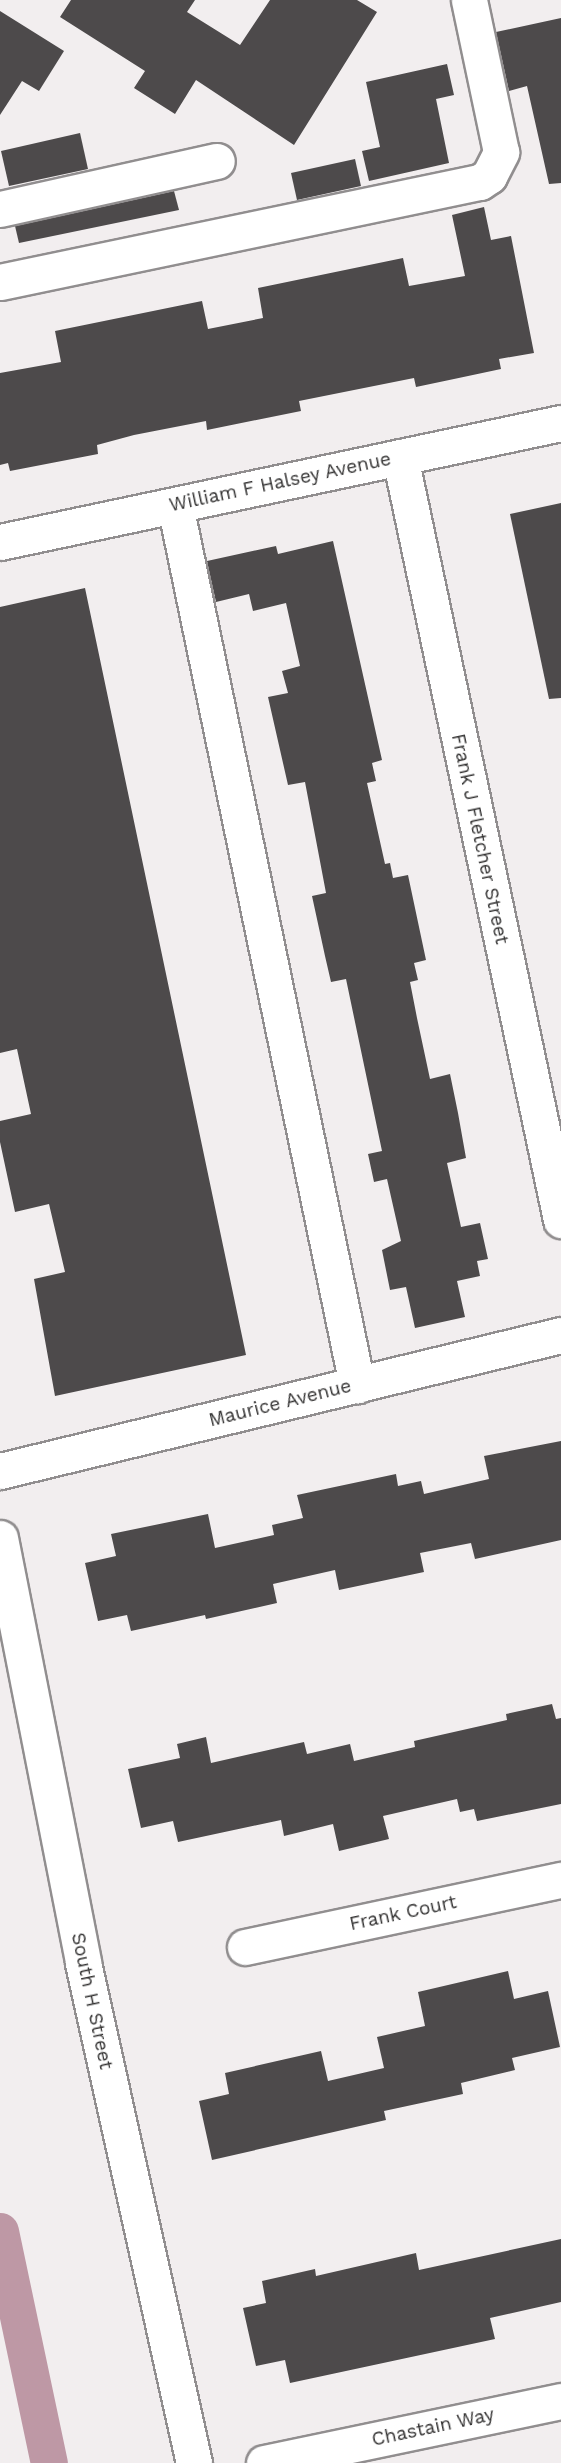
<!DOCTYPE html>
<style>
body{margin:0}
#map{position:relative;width:561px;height:2463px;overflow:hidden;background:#f2eeef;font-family:"Work Sans",sans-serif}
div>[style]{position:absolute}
.canal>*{height:37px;margin:-18.5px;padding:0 18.5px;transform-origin:18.5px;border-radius:18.5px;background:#be98a5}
.building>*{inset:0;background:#4d4a4b}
.roads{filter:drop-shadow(2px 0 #918e8f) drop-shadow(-2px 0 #918e8f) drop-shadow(0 2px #918e8f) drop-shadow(0 -2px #918e8f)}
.minor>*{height:35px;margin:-17.5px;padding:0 17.5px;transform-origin:17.5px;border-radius:17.5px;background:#fff}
span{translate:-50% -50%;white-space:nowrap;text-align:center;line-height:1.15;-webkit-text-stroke:7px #fff;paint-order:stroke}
.street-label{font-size:19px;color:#343333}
</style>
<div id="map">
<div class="canal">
<i style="left:0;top:2231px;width:237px;rotate:78.1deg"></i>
</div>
<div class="building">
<i style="clip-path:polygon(71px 0,195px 0,187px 12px,240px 45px,270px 0,357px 0,377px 12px,294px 145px,196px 80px,175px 114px,134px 88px,145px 71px,60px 17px)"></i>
<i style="clip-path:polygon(0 11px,64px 51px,39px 91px,22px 81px,0 115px)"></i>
<i style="clip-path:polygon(561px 18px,561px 183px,549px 184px,527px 86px,509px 91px,496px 32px)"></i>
<i style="clip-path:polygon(447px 64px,454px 95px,436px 99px,449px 163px,369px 181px,362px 151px,380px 147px,366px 82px)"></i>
<i style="clip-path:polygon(80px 133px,88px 169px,9px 186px,1px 151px)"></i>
<i style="clip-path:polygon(355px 159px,361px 186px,297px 200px,291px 173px)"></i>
<i style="clip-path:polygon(174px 191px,179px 210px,19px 243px,15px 226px)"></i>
<i style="clip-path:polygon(484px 207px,491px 240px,511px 236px,534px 353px,499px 359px,501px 369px,454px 379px,416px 387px,414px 378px,299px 401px,301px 411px,207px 430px,206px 421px,134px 435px,97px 445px,98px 454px,10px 471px,8px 463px,0 465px,0 373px,61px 362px,55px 331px,202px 301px,208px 329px,263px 318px,258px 288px,403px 258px,409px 286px,465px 276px,452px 215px)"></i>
<i style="clip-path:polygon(561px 503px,561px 698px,549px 699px,510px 514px)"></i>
<i style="clip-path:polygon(333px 541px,382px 760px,372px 763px,376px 781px,367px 783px,385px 864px,390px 863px,393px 878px,408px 875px,426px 960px,414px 963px,418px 980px,410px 982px,417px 1018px,430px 1079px,450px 1074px,458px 1113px,466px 1158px,447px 1163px,461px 1227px,480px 1223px,488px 1259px,477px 1261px,480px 1276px,457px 1281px,465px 1317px,415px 1328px,406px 1287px,390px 1290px,382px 1250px,401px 1241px,387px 1179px,374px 1182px,368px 1154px,382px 1151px,346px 979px,331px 982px,325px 956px,312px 896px,326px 893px,305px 782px,288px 785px,268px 697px,288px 693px,282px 671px,300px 666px,286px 603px,253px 611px,249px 594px,216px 602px,207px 561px,276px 546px,278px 554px)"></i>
<i style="clip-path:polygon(85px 588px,246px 1355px,55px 1396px,34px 1279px,65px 1272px,49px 1204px,15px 1212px,0 1142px,0 1121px,31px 1114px,17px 1049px,0 1053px,0 607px)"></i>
<i style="clip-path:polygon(561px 1441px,561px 1540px,475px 1559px,471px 1543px,420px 1553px,424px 1572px,339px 1590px,335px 1570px,273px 1584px,277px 1603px,206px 1619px,205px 1615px,131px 1631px,127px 1615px,98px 1621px,85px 1563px,116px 1556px,111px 1534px,208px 1514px,215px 1548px,274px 1535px,272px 1525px,303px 1518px,297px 1495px,396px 1474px,398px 1486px,421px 1481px,424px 1494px,489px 1479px,484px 1456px)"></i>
<i style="clip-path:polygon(552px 1704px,556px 1719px,561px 1718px,561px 1804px,477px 1821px,474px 1809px,460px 1812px,457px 1799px,383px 1816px,389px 1839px,339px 1851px,333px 1824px,284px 1836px,281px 1820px,178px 1842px,173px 1821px,141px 1828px,128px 1769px,180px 1758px,177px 1744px,206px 1737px,211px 1763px,304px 1742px,307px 1754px,350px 1744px,354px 1761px,415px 1747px,414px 1741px,507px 1720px,506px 1714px)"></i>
<i style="clip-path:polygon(508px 1971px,514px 1999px,548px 1991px,560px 2047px,512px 2058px,515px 2070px,461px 2083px,463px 2094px,384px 2111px,386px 2120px,212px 2160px,199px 2101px,229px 2094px,225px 2073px,321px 2051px,328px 2081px,384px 2068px,377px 2037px,425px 2026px,418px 1992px)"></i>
<i style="clip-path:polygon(561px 2239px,561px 2302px,490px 2318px,495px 2339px,290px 2383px,285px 2360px,256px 2366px,243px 2308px,266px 2303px,262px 2281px,315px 2269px,316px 2276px,416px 2253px,419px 2270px)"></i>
</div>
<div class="roads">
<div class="minor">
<i style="left:0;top:209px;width:222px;rotate:-12.5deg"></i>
<i style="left:0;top:282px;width:490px;rotate:-11.8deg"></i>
<i style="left:480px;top:182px;width:11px;rotate:-34deg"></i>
<i style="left:489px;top:176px;width:27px;rotate:-63deg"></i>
<i style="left:501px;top:152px;width:155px;rotate:-101.9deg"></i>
<i style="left:400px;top:457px;width:780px;rotate:78.08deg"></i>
<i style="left:175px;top:505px;width:899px;rotate:78.31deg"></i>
<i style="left:0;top:542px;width:573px;rotate:-11.98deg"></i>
<i style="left:0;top:1471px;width:577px;rotate:-13.63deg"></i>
<i style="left:0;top:1538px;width:433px;rotate:78.9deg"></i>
<i style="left:83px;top:1963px;width:512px;rotate:77.48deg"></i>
<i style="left:245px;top:1947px;width:323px;rotate:-12deg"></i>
<i style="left:264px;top:2463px;width:303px;rotate:-11.8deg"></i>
</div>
</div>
<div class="street-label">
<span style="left:280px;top:482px;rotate:-12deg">William F Halsey Avenue</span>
<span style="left:480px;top:839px;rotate:78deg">Frank J Fletcher Street</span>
<span style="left:280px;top:1403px;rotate:-14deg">Maurice Avenue</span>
<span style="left:403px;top:1913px;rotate:-12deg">Frank Court</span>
<span style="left:92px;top:2001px;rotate:78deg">South H Street</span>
<span style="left:433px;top:2427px;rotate:-12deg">Chastain Way</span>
</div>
</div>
